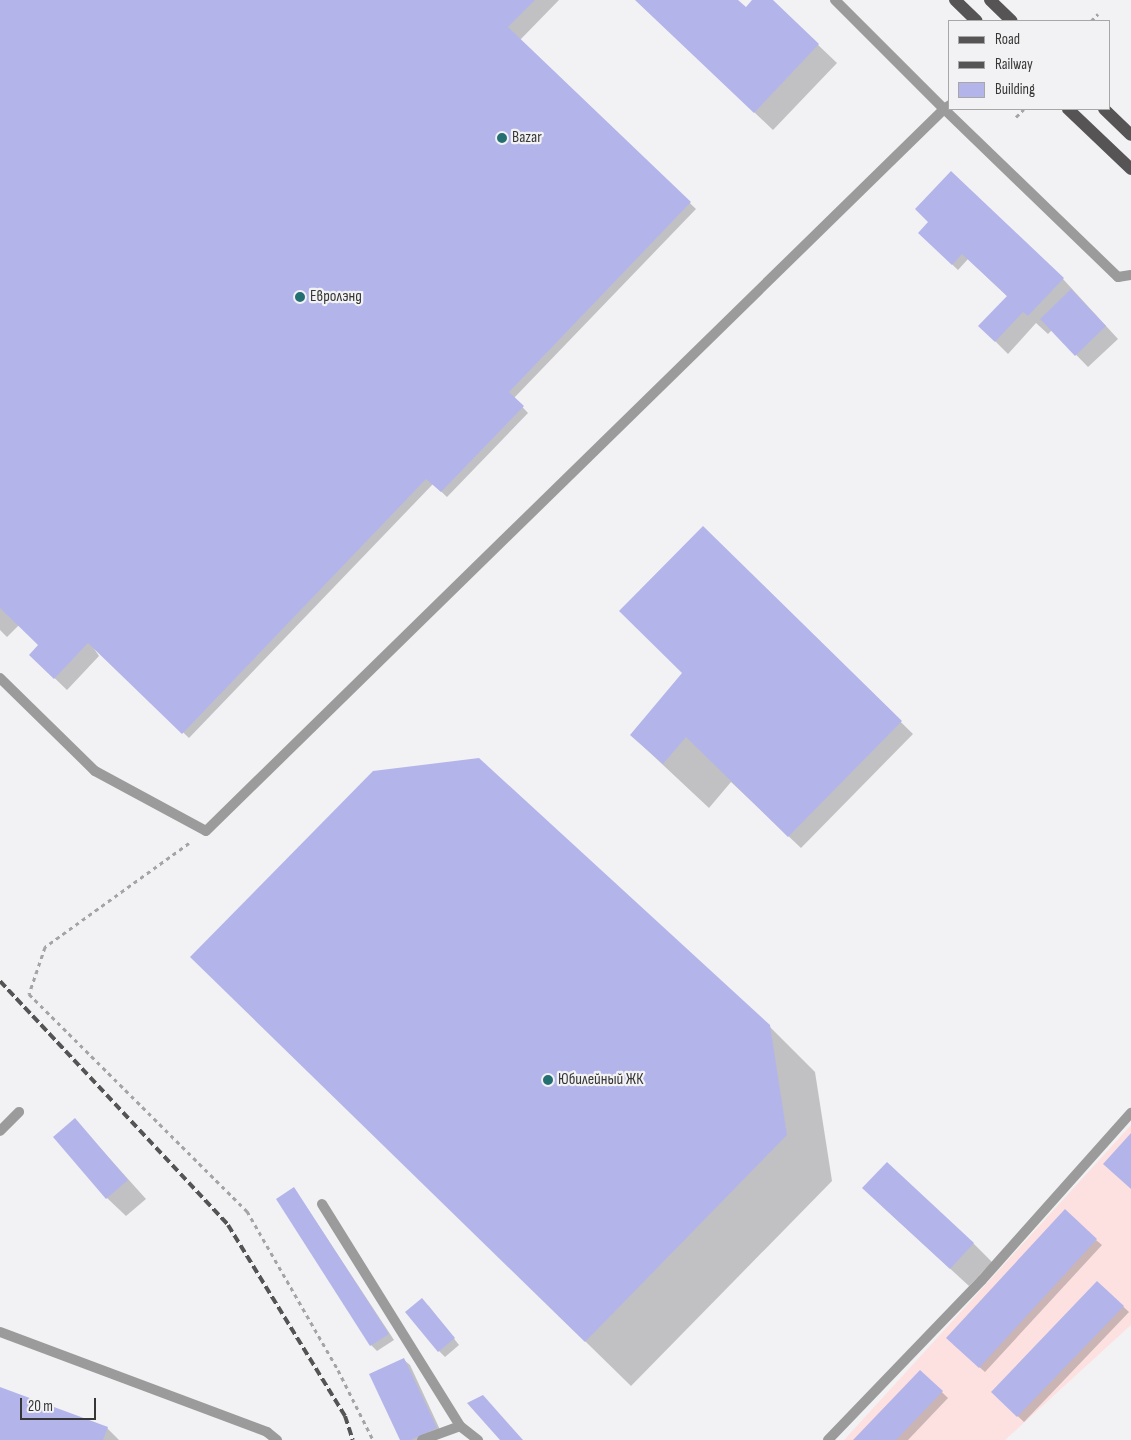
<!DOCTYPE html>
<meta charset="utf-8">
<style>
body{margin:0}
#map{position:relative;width:1131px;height:1440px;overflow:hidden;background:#f2f2f4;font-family:"Sofia Sans Condensed",sans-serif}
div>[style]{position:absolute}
.industrial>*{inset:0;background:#fde1e1}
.shadow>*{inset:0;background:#0003}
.building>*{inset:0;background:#b3b5ea}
.path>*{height:3px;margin-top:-1.5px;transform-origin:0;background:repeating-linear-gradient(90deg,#a4a4a6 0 4px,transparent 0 8px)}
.service>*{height:10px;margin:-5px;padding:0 5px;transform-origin:5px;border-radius:5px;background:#9c9b9b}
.primary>*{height:12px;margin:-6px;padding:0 6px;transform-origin:6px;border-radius:6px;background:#565454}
.rail>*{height:4px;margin-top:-2px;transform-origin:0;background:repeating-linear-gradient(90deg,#545455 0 8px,transparent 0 12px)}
.dots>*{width:14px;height:14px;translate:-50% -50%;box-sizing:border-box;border:2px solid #f2f2f4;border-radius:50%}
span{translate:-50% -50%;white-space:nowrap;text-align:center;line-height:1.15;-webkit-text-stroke:4.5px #f2f2f4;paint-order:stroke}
.poi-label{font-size:16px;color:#363636}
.left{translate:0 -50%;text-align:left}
.legend{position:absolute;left:948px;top:20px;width:162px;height:90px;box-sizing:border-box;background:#f2f2f4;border:1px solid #a7a7a8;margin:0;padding:6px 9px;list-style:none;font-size:15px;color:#363636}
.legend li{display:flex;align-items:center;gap:10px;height:25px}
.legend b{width:25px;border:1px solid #a7a7a8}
.scale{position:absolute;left:20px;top:1398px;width:76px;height:22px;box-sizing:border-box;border:2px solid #363636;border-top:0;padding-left:6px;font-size:15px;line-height:18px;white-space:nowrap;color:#363636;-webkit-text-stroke:4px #f2f2f4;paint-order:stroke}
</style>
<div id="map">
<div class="industrial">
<i style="clip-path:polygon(1131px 1125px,1131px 1325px,1005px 1440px,844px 1440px)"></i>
</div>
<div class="shadow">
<i style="clip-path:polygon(0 0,559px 0,520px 40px,696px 209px,514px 398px,528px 413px,447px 497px,433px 484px,189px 738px,93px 647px,99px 656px,67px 690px,43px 667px,40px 645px,19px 625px,7px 637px,0 630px)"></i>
<i style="clip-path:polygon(636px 0,737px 0,746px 9px,754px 0,771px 0,837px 63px,773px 130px)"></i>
<i style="clip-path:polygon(951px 173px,1063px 279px,1118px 339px,1088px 367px,1052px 330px,1048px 334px,1036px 323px,1008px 354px,980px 326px,1008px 297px,968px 259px,958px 270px,919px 233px,929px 222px)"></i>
<i style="clip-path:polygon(703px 528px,913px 734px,801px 848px,731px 782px,709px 808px,631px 735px,684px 673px)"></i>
<i style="clip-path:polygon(238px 1002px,769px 1026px,815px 1072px,832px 1181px,631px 1386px)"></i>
<i style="clip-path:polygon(75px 1120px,146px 1199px,126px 1216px,107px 1198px)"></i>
<i style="clip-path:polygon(294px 1188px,394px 1340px,377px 1351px,371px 1345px)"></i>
<i style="clip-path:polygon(882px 1206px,973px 1243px,992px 1262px,969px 1286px)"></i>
<i style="clip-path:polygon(1096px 1240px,1102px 1245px,985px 1372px,953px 1344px)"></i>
<i style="clip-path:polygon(1097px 1282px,1129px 1312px,1024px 1422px,992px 1392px)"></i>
<i style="clip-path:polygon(428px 1305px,459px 1345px,445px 1357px,439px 1351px)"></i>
<i style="clip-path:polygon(404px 1360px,410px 1365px,442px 1434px,429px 1440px,401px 1440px)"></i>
<i style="clip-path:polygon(920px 1371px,948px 1398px,908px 1440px,855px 1440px)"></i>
<i style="clip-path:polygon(0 1388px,107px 1428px,119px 1440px,0 1440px)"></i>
</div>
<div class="building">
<i style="clip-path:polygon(0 0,535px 0,508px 27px,691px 202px,509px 392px,524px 406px,441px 492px,426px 479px,182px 734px,88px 643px,54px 679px,29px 655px,38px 645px,0 608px)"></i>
<i style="clip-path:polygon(635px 0,738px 0,746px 7px,752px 0,773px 0,819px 44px,754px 113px)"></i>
<i style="clip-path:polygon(951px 171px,1064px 278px,1028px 316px,1023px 312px,995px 342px,978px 326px,1007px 296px,962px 254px,952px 265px,918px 233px,928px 222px,915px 209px)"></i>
<i style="clip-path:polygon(1071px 289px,1106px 326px,1075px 356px,1040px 319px)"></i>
<i style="clip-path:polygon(703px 526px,902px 721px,788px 837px,686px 737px,663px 764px,630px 735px,682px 673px,619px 611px)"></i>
<i style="clip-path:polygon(479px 758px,770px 1025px,787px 1135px,585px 1342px,190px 957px,373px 771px)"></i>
<i style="clip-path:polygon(75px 1118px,128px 1180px,106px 1199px,53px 1137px)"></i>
<i style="clip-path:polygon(1131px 1133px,1131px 1189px,1103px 1164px)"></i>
<i style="clip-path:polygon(887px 1162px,974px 1243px,950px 1269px,862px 1188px)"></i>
<i style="clip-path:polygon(294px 1187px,389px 1334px,370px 1346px,276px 1199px)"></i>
<i style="clip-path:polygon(1065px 1209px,1097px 1239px,979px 1368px,946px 1338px)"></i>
<i style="clip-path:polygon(1097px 1281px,1124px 1306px,1017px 1417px,991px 1392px)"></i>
<i style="clip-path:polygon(422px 1298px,455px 1338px,438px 1352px,405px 1312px)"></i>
<i style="clip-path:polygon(404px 1358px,437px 1428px,411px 1440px,400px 1440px,369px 1374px)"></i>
<i style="clip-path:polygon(920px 1370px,943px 1391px,896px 1440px,853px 1440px)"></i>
<i style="clip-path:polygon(0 1387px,108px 1427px,103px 1440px,0 1440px)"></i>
<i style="clip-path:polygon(483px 1395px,523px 1440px,500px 1440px,467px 1403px)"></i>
</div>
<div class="path">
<i style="left:1091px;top:21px;width:10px;rotate:-45deg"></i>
<i style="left:1016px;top:117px;width:11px;rotate:-45deg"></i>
<i style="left:189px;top:843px;width:178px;rotate:144.2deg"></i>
<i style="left:45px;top:947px;width:50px;rotate:108.8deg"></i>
<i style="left:29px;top:994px;width:308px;rotate:44.9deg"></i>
<i style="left:247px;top:1211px;width:183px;rotate:60.2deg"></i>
<i style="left:338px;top:1370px;width:78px;rotate:63.4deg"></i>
</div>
<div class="service">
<i style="left:835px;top:0;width:154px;rotate:45deg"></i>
<i style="left:944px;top:109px;width:7px;rotate:-34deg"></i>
<i style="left:0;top:678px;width:133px;rotate:44.4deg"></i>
<i style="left:95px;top:771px;width:126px;rotate:28.4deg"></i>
<i style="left:206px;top:831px;width:1032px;rotate:-44.37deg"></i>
<i style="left:944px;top:109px;width:242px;rotate:44deg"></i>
<i style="left:1118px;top:277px;width:13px;rotate:-9deg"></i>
<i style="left:0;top:1131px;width:27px;rotate:-45deg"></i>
<i style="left:322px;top:1204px;width:261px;rotate:58.1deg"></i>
<i style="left:460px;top:1426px;width:23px;rotate:38deg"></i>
<i style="left:0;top:1332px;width:285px;rotate:20.5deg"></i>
<i style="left:267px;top:1432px;width:13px;rotate:39deg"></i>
<i style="left:422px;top:1440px;width:40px;rotate:-20.2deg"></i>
<i style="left:828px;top:1440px;width:222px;rotate:-46.1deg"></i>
<i style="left:982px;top:1280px;width:224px;rotate:-48.3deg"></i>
</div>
<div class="primary">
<i style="left:955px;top:0;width:30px;rotate:44deg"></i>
<i style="left:990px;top:0;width:30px;rotate:44deg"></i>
<i style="left:1068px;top:109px;width:87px;rotate:43.6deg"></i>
<i style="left:1104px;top:109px;width:37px;rotate:44deg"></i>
</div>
<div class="rail">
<i style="left:0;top:981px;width:334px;rotate:46.9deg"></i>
<i style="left:228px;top:1225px;width:224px;rotate:58.5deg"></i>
<i style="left:345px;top:1416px;width:25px;rotate:72deg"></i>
</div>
<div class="dots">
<i style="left:502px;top:138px;background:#246f72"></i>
<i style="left:300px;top:297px;background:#246f72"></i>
<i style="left:548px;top:1080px;background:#246f72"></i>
</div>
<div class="poi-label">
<span class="left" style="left:512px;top:138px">Bazar</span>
<span class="left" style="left:310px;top:297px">Евролэнд</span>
<span class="left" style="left:558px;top:1080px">Юбилейный ЖК</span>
</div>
<ul class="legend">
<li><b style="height:6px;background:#565454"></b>Road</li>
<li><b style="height:6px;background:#545455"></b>Railway</li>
<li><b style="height:14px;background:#b3b5ea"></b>Building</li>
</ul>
<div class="scale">20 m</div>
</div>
